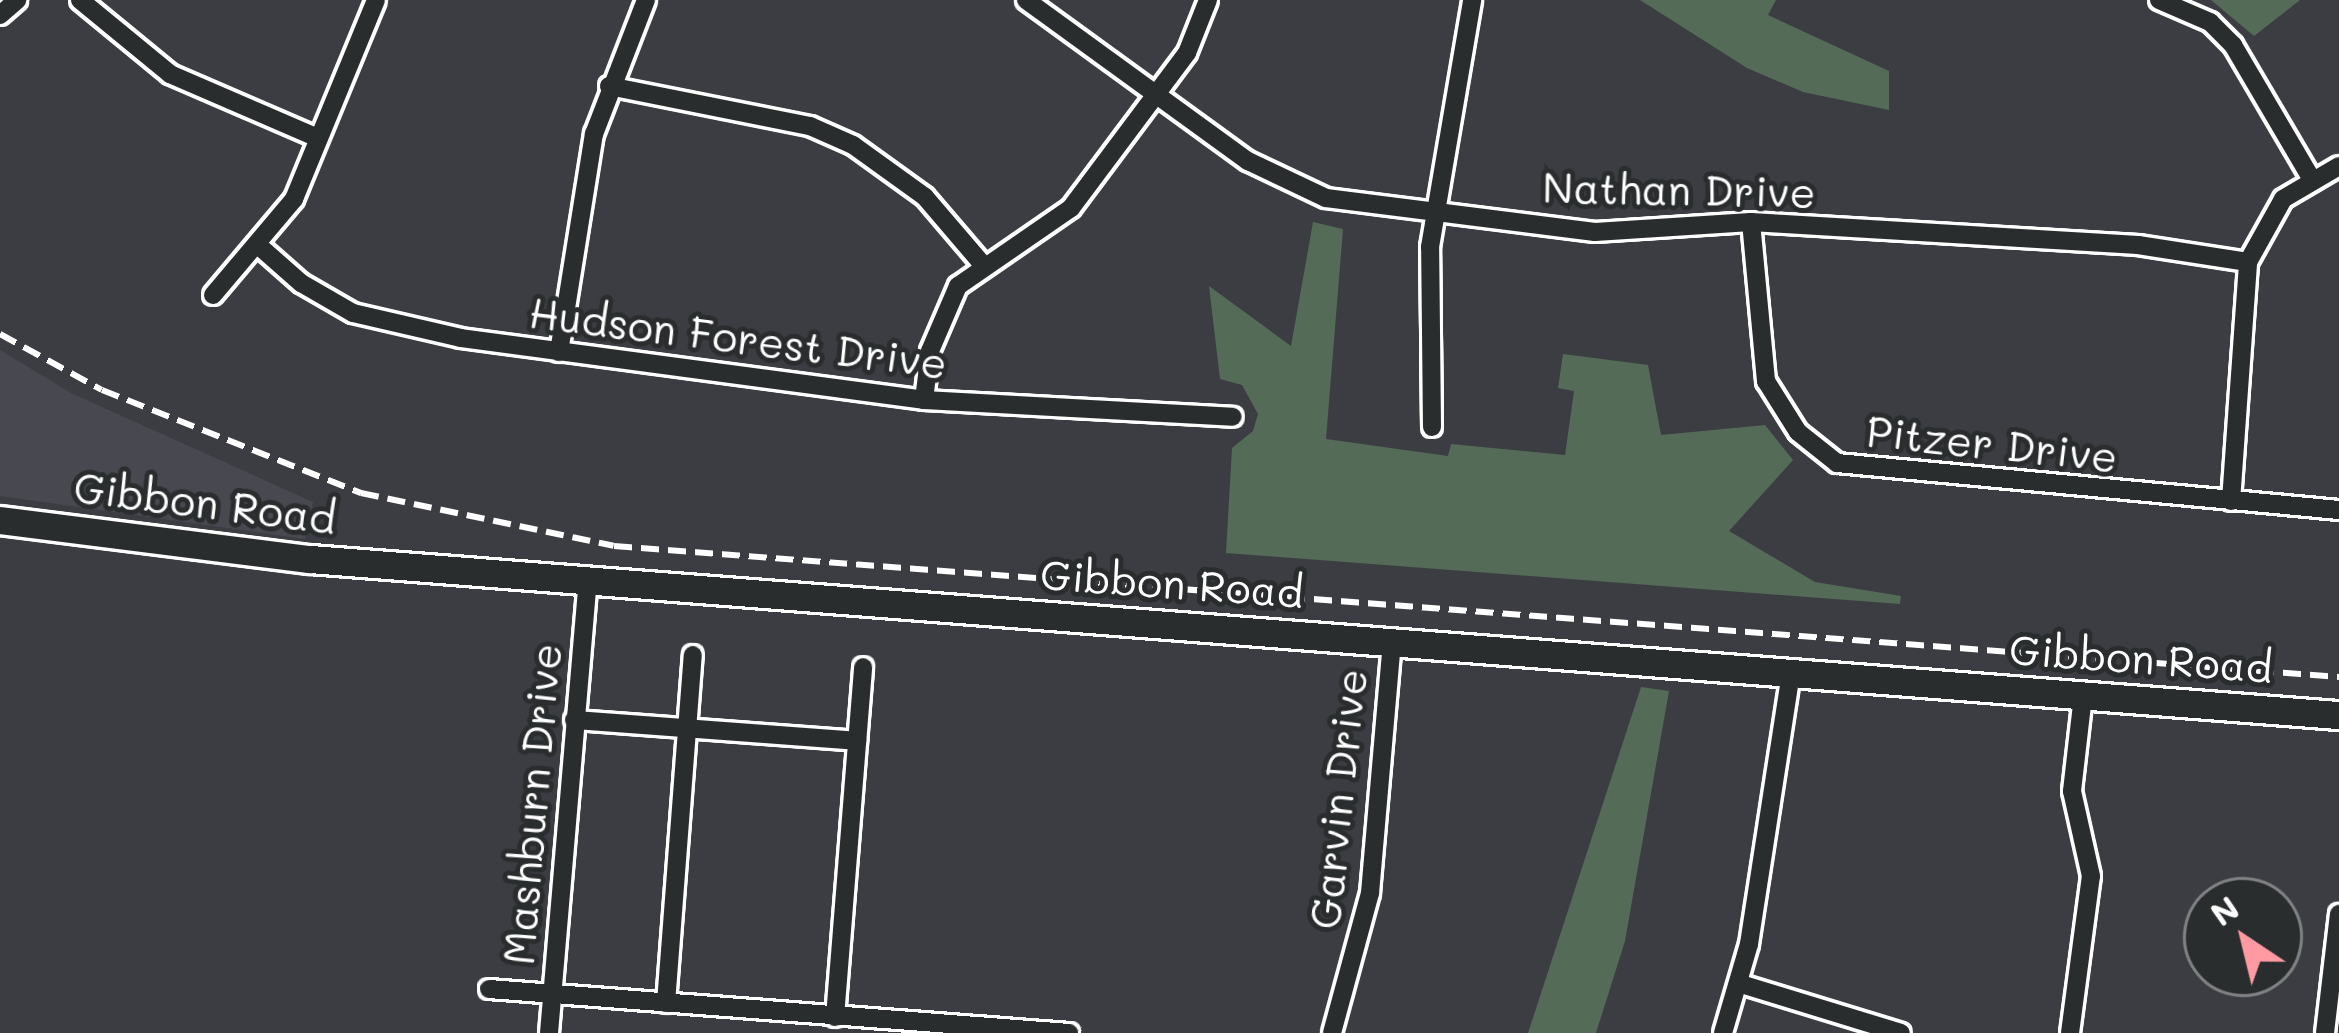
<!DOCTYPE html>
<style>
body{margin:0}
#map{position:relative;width:2339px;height:1033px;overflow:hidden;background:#3c3d43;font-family:Mali,sans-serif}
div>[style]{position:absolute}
.built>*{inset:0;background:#484851}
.green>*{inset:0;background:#546b57}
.roads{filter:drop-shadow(3px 0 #fff) drop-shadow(-3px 0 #fff) drop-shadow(0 3px #fff) drop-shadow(0 -3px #fff)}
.street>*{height:18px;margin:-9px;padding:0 9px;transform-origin:9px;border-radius:9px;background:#2a2d2e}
.secondary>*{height:27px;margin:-13.5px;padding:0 13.5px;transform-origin:13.5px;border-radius:13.5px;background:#2a2d2e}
.rail>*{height:6px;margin-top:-3px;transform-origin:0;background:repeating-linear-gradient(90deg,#fff 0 18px,transparent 0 27px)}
span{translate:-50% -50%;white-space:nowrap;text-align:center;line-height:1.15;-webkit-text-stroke:10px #2a2d2e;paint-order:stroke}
.street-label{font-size:42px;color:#fff}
.north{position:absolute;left:2183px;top:877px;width:120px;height:120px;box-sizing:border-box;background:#2a2d2e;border:3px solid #7f8182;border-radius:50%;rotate:325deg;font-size:33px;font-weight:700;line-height:48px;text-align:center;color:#fff}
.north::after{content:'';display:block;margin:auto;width:42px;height:54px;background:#ff9aa2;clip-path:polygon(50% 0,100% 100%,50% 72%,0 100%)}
</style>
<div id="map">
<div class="built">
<i style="clip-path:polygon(0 350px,71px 393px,313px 502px,305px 539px,0 496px)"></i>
</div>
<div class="green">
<i style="clip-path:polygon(1640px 0,1776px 0,1768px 15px,1889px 71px,1889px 110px,1803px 92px,1747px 68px)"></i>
<i style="clip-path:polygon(2211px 0,2300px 0,2254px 36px)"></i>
<i style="clip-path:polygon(1313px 222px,1343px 229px,1326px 439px,1448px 456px,1451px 444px,1565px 455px,1574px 391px,1558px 388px,1563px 354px,1648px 365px,1661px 435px,1765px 425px,1793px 460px,1729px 531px,1815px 582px,1901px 596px,1900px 604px,1226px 553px,1232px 448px,1253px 431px,1258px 414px,1242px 385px,1220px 379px,1209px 286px,1291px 346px)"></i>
<i style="clip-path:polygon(1641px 687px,1669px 691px,1625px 941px,1596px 1033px,1528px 1033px)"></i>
</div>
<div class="roads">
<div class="street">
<i style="left:80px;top:0;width:117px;rotate:39.4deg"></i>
<i style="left:170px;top:74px;width:161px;rotate:23.4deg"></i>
<i style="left:1026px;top:0;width:274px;rotate:36deg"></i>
<i style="left:1248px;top:161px;width:86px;rotate:25.4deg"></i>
<i style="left:1326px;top:198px;width:271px;rotate:7.2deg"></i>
<i style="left:1595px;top:232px;width:156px;rotate:-3.7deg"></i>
<i style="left:1751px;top:222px;width:388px;rotate:3.4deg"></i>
<i style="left:2138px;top:245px;width:111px;rotate:8.8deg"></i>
<i style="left:2159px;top:0;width:56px;rotate:23.3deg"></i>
<i style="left:2210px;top:22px;width:33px;rotate:45deg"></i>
<i style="left:2233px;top:45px;width:152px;rotate:59.6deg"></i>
<i style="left:0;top:15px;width:23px;rotate:-41deg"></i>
<i style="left:609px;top:86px;width:205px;rotate:11.3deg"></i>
<i style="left:810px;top:126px;width:47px;rotate:23.8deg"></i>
<i style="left:853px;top:145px;width:89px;rotate:35.8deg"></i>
<i style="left:925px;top:197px;width:91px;rotate:49.5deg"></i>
<i style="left:1751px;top:222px;width:160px;rotate:84.6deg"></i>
<i style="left:1766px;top:381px;width:60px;rotate:57.9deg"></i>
<i style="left:1798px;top:432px;width:50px;rotate:38.5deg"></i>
<i style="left:1837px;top:463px;width:504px;rotate:5.35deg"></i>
<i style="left:259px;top:246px;width:56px;rotate:41.4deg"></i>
<i style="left:301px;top:283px;width:60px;rotate:30deg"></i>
<i style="left:353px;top:313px;width:111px;rotate:13deg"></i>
<i style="left:461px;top:338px;width:467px;rotate:7.6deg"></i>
<i style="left:924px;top:400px;width:309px;rotate:3.1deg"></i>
<i style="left:213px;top:295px;width:126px;rotate:-49.8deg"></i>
<i style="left:294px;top:199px;width:215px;rotate:-67.6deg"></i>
<i style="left:559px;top:352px;width:221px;rotate:-80.9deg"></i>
<i style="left:594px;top:134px;width:144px;rotate:-68.8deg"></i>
<i style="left:924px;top:400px;width:49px;rotate:-83deg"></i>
<i style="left:930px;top:351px;width:71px;rotate:-66.7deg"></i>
<i style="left:958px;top:286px;width:137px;rotate:-34.6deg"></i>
<i style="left:1071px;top:208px;width:194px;rotate:-53.2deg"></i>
<i style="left:1187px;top:53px;width:57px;rotate:-68.4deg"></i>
<i style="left:1432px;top:427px;width:180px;rotate:-90.6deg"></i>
<i style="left:1430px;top:247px;width:251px;rotate:-80.3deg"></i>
<i style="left:2231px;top:501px;width:240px;rotate:-85.9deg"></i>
<i style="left:2248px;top:262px;width:72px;rotate:-60.9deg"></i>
<i style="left:2283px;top:199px;width:65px;rotate:-30.5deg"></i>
<i style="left:574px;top:720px;width:284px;rotate:4.2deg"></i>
<i style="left:1741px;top:984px;width:167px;rotate:17deg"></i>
<i style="left:489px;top:989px;width:582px;rotate:4.34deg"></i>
<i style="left:666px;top:1003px;width:349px;rotate:-85.6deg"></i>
<i style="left:835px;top:1017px;width:351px;rotate:-85.4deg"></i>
<i style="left:549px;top:1033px;width:454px;rotate:-85.1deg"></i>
<i style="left:1332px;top:1033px;width:145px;rotate:-74.8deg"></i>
<i style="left:1370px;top:893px;width:252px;rotate:-85deg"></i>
<i style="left:1723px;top:1033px;width:93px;rotate:-73.7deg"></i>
<i style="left:1749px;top:944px;width:274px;rotate:-81.2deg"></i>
<i style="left:2070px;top:1033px;width:158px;rotate:-82.4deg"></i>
<i style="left:2091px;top:876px;width:87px;rotate:-102.6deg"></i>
<i style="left:2072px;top:791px;width:96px;rotate:-83.4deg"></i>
<i style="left:2325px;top:1033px;width:120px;rotate:-83.3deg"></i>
</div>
<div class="secondary">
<i style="left:0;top:520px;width:312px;rotate:7.2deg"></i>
<i style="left:310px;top:559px;width:2035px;rotate:4.4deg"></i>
</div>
</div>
<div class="rail">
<i style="left:0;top:334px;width:116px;rotate:28.8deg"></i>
<i style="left:102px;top:390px;width:279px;rotate:21.7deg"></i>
<i style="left:361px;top:493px;width:258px;rotate:11.8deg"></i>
<i style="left:614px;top:546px;width:1730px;rotate:4.34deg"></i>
</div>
<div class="street-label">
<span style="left:1679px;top:190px;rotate:1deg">Nathan Drive</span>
<span style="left:738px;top:338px;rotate:7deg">Hudson Forest Drive</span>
<span style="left:1992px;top:444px;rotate:6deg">Pitzer Drive</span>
<span style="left:205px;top:503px;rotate:7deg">Gibbon Road</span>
<span style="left:1172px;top:583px;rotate:4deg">Gibbon Road</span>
<span style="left:2141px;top:658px;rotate:4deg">Gibbon Road</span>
<span style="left:1338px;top:799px;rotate:-84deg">Garvin Drive</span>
<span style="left:532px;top:804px;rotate:-85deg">Mashburn Drive</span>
</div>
<div class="north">N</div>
</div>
